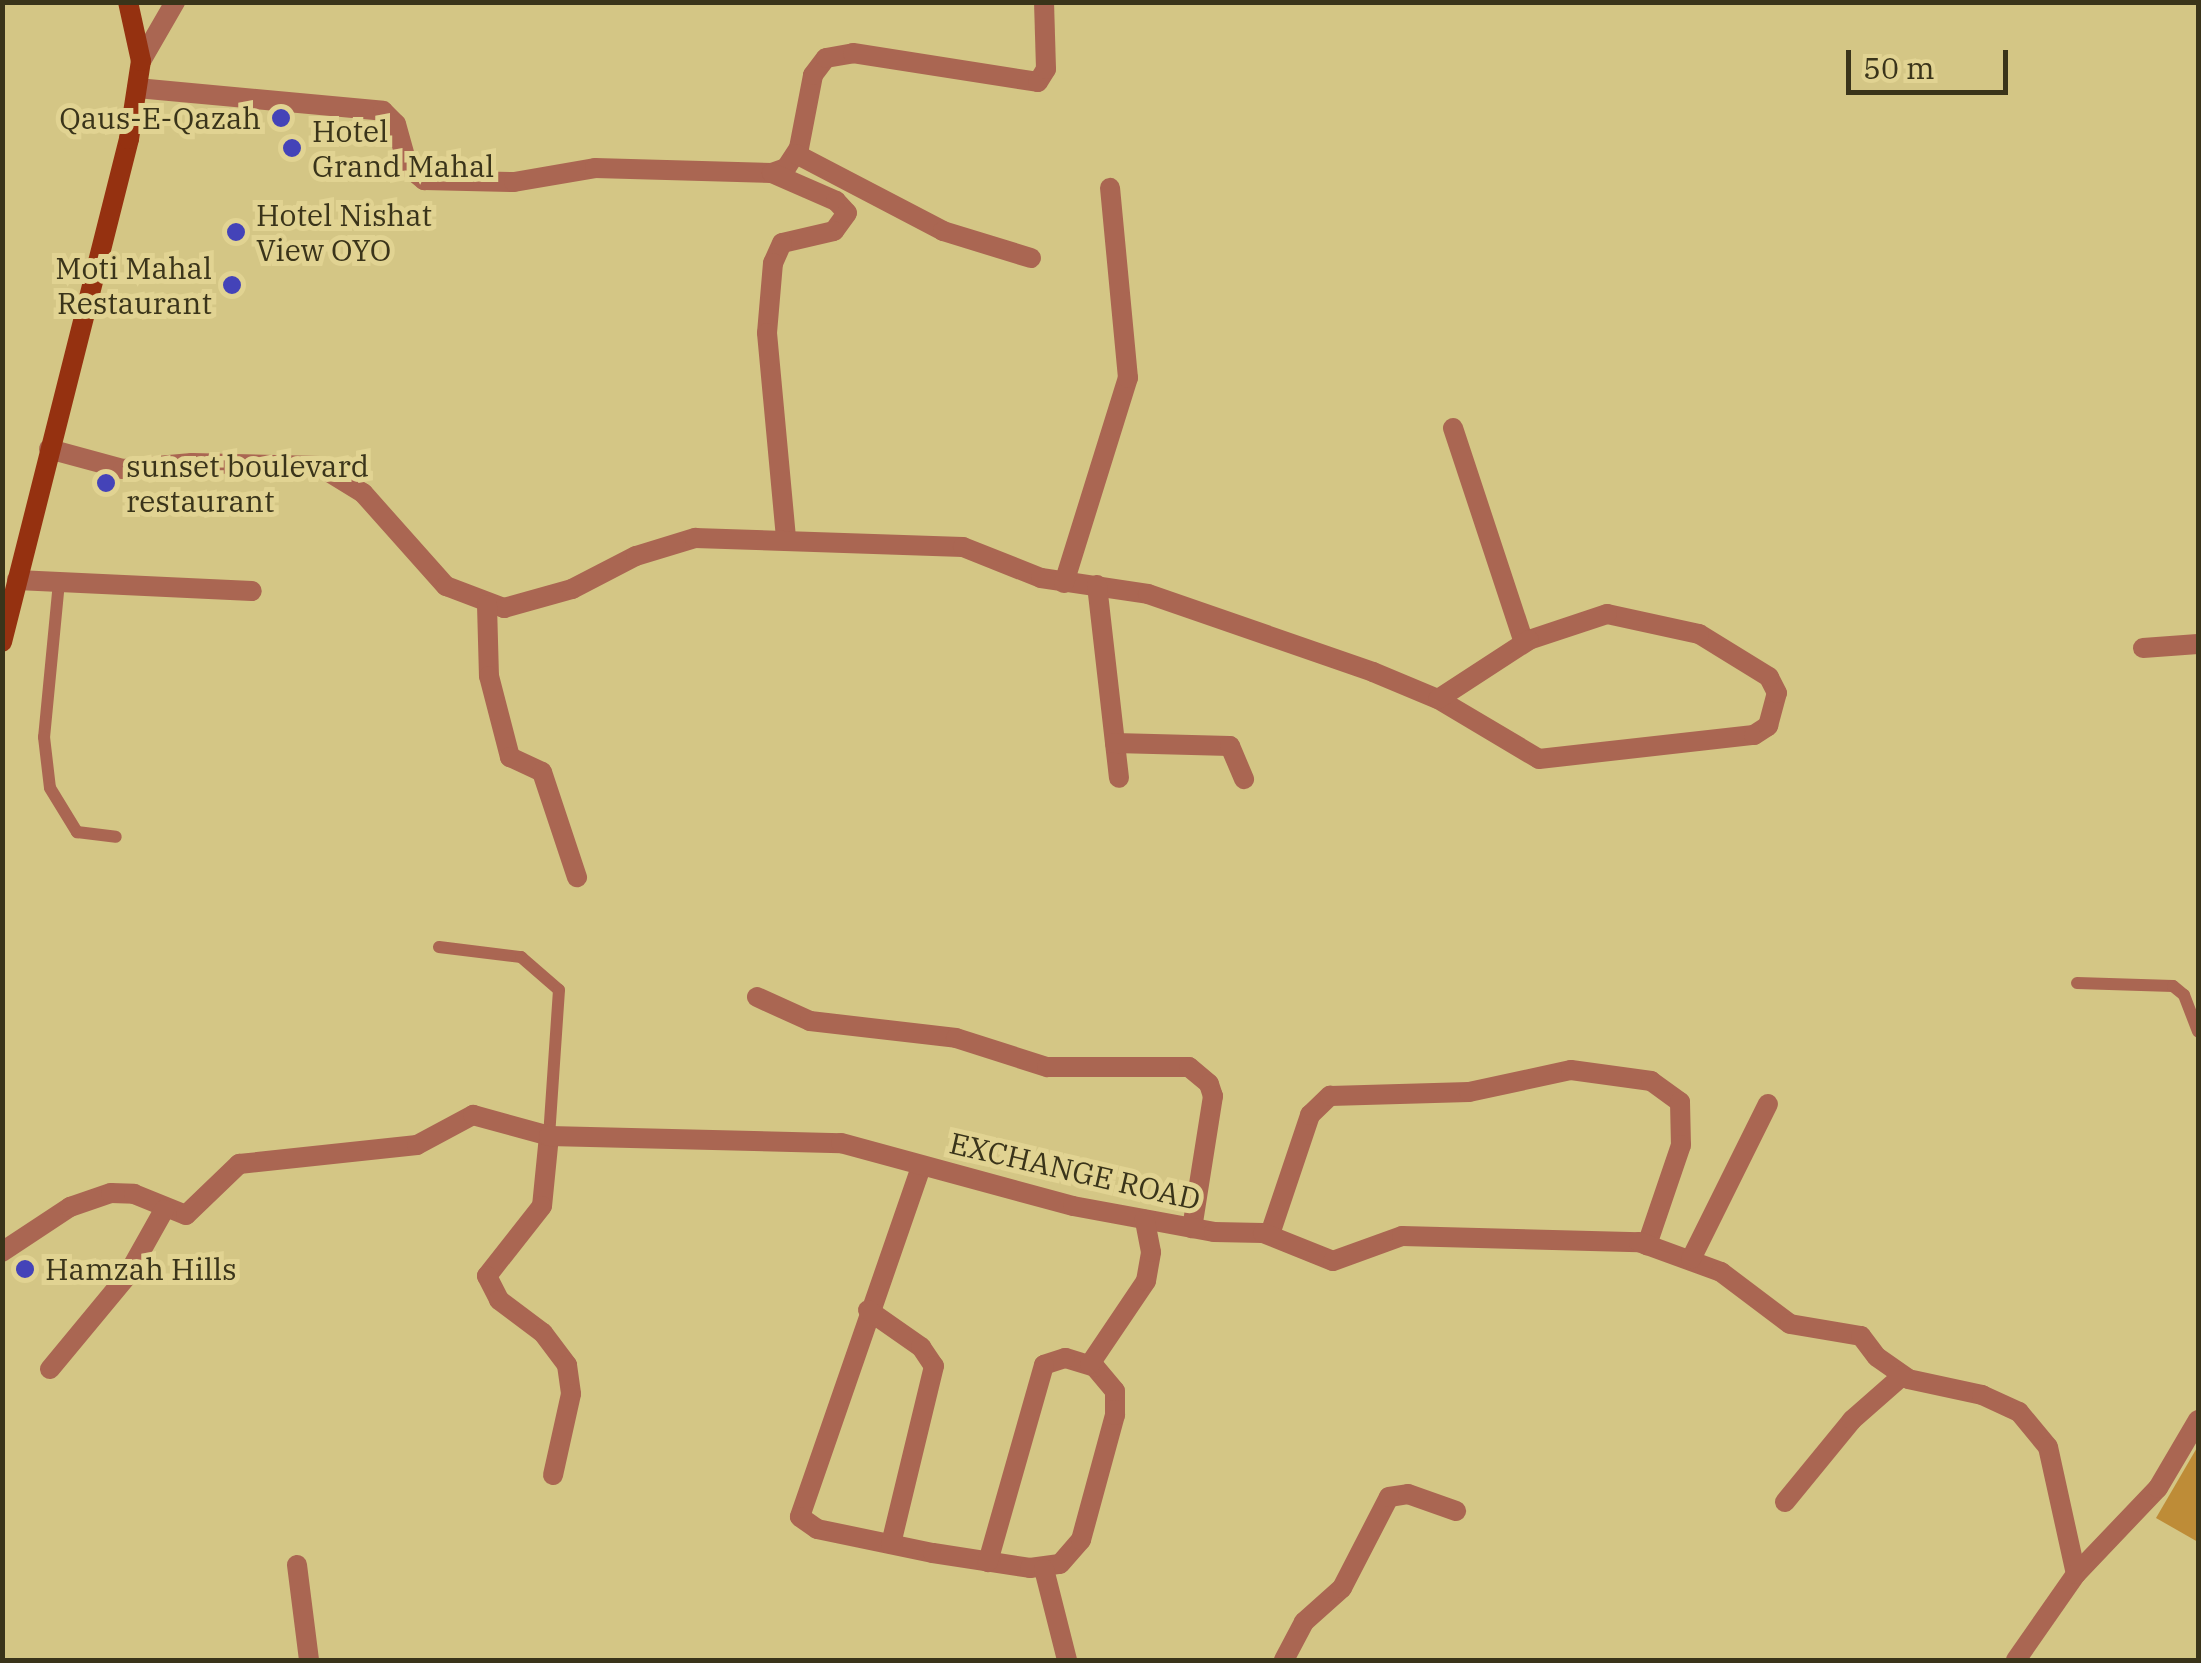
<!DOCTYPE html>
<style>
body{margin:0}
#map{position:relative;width:2201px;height:1663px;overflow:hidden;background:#d4c685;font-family:"IBM Plex Serif",serif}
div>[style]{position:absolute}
.building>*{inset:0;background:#be8c37}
.service>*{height:12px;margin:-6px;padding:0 6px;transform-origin:6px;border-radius:6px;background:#aa6652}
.minor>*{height:20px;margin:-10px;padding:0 10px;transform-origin:10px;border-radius:10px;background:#aa6652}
.secondary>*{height:20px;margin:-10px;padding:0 10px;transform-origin:10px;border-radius:10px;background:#953110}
.dots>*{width:28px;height:28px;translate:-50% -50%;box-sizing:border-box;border:5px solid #e1d392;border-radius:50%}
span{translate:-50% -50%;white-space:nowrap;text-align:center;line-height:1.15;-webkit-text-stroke:10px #e1d392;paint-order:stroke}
.poi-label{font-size:30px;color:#3a341a}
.right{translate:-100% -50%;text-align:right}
.left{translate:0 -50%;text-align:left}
.street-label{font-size:30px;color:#3a341a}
.frame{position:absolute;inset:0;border:5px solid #3a341a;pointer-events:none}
.scale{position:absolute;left:1846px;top:50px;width:162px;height:45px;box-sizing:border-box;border:5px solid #3a341a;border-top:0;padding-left:12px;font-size:30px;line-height:35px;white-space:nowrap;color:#3a341a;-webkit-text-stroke:8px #e1d392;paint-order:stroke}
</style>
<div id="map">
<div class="building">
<i style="clip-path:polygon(2198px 1446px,2198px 1542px,2156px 1518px)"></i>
</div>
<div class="service">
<i style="left:59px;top:582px;width:156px;rotate:95.5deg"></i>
<i style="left:44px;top:737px;width:51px;rotate:83.3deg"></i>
<i style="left:50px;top:788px;width:52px;rotate:58.5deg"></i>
<i style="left:77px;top:832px;width:39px;rotate:7deg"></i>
<i style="left:439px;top:947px;width:83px;rotate:7deg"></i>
<i style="left:521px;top:957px;width:50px;rotate:41deg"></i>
<i style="left:559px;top:990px;width:146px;rotate:93.9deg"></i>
<i style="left:2077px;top:983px;width:96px;rotate:1.8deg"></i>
<i style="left:2173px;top:986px;width:14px;rotate:39deg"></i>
<i style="left:2184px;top:995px;width:39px;rotate:69deg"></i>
</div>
<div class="minor">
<i style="left:141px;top:61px;width:68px;rotate:-60deg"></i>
<i style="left:137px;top:88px;width:247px;rotate:5.3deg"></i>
<i style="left:383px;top:111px;width:18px;rotate:45deg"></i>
<i style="left:396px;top:124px;width:45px;rotate:74.4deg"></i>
<i style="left:408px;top:167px;width:21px;rotate:39deg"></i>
<i style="left:424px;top:180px;width:90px;rotate:1.3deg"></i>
<i style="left:514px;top:182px;width:82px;rotate:-9.8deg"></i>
<i style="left:595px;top:168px;width:177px;rotate:1.6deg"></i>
<i style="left:772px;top:173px;width:15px;rotate:-20deg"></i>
<i style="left:786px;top:168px;width:24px;rotate:-57deg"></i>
<i style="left:799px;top:148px;width:74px;rotate:-79.1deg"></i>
<i style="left:813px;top:75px;width:21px;rotate:-53deg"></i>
<i style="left:826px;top:58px;width:27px;rotate:-10deg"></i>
<i style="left:853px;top:53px;width:187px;rotate:8.9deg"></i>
<i style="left:1038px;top:82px;width:15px;rotate:-58deg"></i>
<i style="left:1046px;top:69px;width:67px;rotate:-91.7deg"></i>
<i style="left:796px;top:154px;width:166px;rotate:27.6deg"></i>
<i style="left:943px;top:231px;width:92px;rotate:17.1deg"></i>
<i style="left:772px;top:173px;width:70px;rotate:23.6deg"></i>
<i style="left:836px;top:201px;width:16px;rotate:47deg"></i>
<i style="left:847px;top:213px;width:22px;rotate:126deg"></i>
<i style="left:834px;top:231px;width:53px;rotate:167deg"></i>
<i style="left:782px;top:243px;width:22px;rotate:114deg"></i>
<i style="left:773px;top:263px;width:70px;rotate:94.9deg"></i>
<i style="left:767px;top:333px;width:204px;rotate:84.7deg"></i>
<i style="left:1453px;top:428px;width:226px;rotate:71.7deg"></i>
<i style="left:49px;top:449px;width:77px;rotate:15.1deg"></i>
<i style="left:123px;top:469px;width:69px;rotate:-5deg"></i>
<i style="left:192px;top:463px;width:127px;rotate:1.4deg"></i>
<i style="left:319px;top:466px;width:52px;rotate:31.5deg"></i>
<i style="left:363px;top:493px;width:125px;rotate:48.3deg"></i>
<i style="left:446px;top:586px;width:62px;rotate:20.8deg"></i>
<i style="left:504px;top:608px;width:71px;rotate:-15.6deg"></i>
<i style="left:572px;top:589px;width:72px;rotate:-27.3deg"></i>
<i style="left:636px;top:556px;width:62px;rotate:-17deg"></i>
<i style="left:695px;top:538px;width:268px;rotate:1.9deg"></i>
<i style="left:963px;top:547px;width:84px;rotate:21.7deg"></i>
<i style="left:1041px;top:578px;width:108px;rotate:8.5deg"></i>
<i style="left:1148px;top:594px;width:238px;rotate:19.1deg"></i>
<i style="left:1373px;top:672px;width:70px;rotate:22.6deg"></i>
<i style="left:1438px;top:699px;width:117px;rotate:30.7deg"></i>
<i style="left:1539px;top:759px;width:216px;rotate:-6.4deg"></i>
<i style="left:1754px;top:735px;width:17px;rotate:-33deg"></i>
<i style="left:1768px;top:726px;width:34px;rotate:-75deg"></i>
<i style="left:1777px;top:693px;width:18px;rotate:-117deg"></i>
<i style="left:1769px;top:677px;width:82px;rotate:-148.4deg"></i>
<i style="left:1699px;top:634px;width:94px;rotate:-167.7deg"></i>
<i style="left:1607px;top:614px;width:82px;rotate:161.6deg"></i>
<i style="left:1529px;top:640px;width:108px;rotate:147deg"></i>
<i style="left:17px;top:580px;width:235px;rotate:2.7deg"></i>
<i style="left:1064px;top:583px;width:215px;rotate:-72.7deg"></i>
<i style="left:1128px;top:378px;width:191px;rotate:-95.4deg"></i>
<i style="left:1097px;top:585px;width:194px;rotate:83.5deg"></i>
<i style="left:487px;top:605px;width:71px;rotate:88.4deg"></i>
<i style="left:489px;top:676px;width:84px;rotate:75.5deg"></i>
<i style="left:510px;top:757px;width:35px;rotate:25deg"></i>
<i style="left:542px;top:772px;width:111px;rotate:71.6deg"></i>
<i style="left:2143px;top:648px;width:55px;rotate:-4.2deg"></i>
<i style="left:1115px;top:743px;width:115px;rotate:1.5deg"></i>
<i style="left:1230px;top:746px;width:36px;rotate:67deg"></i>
<i style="left:757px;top:997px;width:58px;rotate:24.4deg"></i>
<i style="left:810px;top:1021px;width:147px;rotate:6.6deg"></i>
<i style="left:956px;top:1038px;width:96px;rotate:17.7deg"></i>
<i style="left:1047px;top:1067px;width:142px"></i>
<i style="left:1189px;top:1067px;width:26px;rotate:40deg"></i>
<i style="left:1209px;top:1084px;width:13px;rotate:72deg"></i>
<i style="left:1213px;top:1096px;width:134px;rotate:99deg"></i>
<i style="left:549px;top:1136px;width:70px;rotate:95.7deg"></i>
<i style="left:542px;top:1206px;width:89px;rotate:128.2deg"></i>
<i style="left:487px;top:1276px;width:27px;rotate:63deg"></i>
<i style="left:499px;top:1300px;width:55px;rotate:36.9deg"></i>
<i style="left:543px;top:1333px;width:40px;rotate:53deg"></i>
<i style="left:567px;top:1365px;width:29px;rotate:82deg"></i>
<i style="left:571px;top:1394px;width:83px;rotate:102.5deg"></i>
<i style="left:921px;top:1167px;width:370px;rotate:109.1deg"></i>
<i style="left:800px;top:1517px;width:21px;rotate:35deg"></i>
<i style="left:817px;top:1529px;width:118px;rotate:11.7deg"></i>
<i style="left:933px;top:1553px;width:98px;rotate:8.8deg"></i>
<i style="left:1030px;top:1568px;width:30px;rotate:-8deg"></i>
<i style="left:1060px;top:1564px;width:32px;rotate:-49deg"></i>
<i style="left:1081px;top:1540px;width:130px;rotate:-74.8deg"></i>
<i style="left:1115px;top:1415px;width:24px;rotate:-90deg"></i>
<i style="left:1115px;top:1391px;width:31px;rotate:-130deg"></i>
<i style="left:1095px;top:1367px;width:31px;rotate:-163deg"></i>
<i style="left:1065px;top:1358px;width:22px;rotate:162deg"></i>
<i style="left:1044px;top:1365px;width:205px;rotate:105.9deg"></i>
<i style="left:1270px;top:1234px;width:126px;rotate:-71.4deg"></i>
<i style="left:1310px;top:1115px;width:28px;rotate:-44deg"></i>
<i style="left:1330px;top:1096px;width:139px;rotate:-1.6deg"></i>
<i style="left:1469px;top:1092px;width:104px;rotate:-12.2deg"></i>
<i style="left:1571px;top:1070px;width:81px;rotate:7.8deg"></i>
<i style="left:1651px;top:1081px;width:36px;rotate:36deg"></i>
<i style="left:1680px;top:1102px;width:43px;rotate:88.7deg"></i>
<i style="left:1681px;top:1145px;width:106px;rotate:108.8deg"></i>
<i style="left:2px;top:1252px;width:82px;rotate:-33.5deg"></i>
<i style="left:70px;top:1207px;width:43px;rotate:-18.9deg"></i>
<i style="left:111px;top:1193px;width:23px;rotate:2deg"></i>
<i style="left:134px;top:1194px;width:56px;rotate:22deg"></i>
<i style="left:186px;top:1215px;width:74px;rotate:-43.9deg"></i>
<i style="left:239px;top:1164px;width:179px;rotate:-6.1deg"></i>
<i style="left:417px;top:1145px;width:64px;rotate:-28.2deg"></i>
<i style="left:473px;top:1115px;width:79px;rotate:15.4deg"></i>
<i style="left:549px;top:1136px;width:292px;rotate:1.4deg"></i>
<i style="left:841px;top:1143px;width:240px;rotate:15.2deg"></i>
<i style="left:1073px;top:1206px;width:143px;rotate:10.4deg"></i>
<i style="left:1214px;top:1232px;width:49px;rotate:1.2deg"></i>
<i style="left:1263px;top:1233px;width:75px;rotate:21.8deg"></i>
<i style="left:1333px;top:1261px;width:73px;rotate:-19.9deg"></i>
<i style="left:1402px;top:1236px;width:237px;rotate:1.5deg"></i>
<i style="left:1639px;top:1242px;width:87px;rotate:20.1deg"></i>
<i style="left:1721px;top:1272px;width:86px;rotate:37deg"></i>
<i style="left:1790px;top:1324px;width:72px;rotate:9.6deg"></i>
<i style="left:1861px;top:1336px;width:26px;rotate:53deg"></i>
<i style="left:1877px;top:1357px;width:38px;rotate:35deg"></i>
<i style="left:1908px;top:1379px;width:76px;rotate:12.2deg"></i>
<i style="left:1982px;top:1395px;width:41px;rotate:24.7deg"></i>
<i style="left:2019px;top:1412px;width:45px;rotate:50.4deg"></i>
<i style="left:2048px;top:1447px;width:130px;rotate:77.6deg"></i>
<i style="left:1691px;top:1259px;width:173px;rotate:-63.6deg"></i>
<i style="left:868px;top:1310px;width:65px;rotate:34.9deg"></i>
<i style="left:921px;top:1347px;width:23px;rotate:56deg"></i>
<i style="left:934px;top:1366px;width:183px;rotate:103.6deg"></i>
<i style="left:1090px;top:1364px;width:100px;rotate:-56deg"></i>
<i style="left:1146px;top:1281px;width:29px;rotate:-80deg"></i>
<i style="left:1151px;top:1252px;width:33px;rotate:-101deg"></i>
<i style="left:50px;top:1369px;width:121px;rotate:-50.4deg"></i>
<i style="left:127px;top:1276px;width:76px;rotate:-60.7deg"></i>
<i style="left:1785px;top:1502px;width:106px;rotate:-50.7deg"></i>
<i style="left:1852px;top:1420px;width:67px;rotate:-41.3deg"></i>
<i style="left:297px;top:1565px;width:96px;rotate:82.8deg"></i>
<i style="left:1044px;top:1569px;width:94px;rotate:75.8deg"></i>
<i style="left:1284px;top:1660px;width:43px;rotate:-62.2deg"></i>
<i style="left:1304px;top:1622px;width:51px;rotate:-41.8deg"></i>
<i style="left:1342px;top:1588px;width:102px;rotate:-62.7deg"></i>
<i style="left:1389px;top:1497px;width:19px;rotate:-9deg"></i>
<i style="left:1408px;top:1494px;width:51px;rotate:19.5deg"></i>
<i style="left:2016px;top:1660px;width:105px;rotate:-55.1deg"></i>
<i style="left:2076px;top:1574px;width:119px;rotate:-46.4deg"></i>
<i style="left:2158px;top:1488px;width:79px;rotate:-59.5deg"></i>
</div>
<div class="secondary">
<i style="left:2px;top:642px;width:519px;rotate:-75.83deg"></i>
<i style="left:129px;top:139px;width:79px;rotate:-81.3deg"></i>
<i style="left:141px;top:61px;width:60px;rotate:-102.4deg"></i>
</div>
<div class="dots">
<i style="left:281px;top:118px;background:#4443b8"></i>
<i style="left:292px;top:148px;background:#4443b8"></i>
<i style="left:236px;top:232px;background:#4443b8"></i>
<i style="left:232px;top:285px;background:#4443b8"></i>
<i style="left:106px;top:483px;background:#4443b8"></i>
<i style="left:25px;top:1269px;background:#4443b8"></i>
</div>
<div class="poi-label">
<span class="right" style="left:261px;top:118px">Qaus-E-Qazah</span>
<span class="left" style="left:312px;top:148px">Hotel<br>Grand Mahal</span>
<span class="left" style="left:256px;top:232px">Hotel Nishat<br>View OYO</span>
<span class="right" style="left:212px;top:285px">Moti Mahal<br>Restaurant</span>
<span class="left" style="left:126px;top:483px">sunset boulevard<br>restaurant</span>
<span class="left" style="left:45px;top:1269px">Hamzah Hills</span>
</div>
<div class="street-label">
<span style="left:1075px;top:1171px;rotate:13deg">EXCHANGE ROAD</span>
</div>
<div class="frame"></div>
<div class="scale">50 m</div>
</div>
